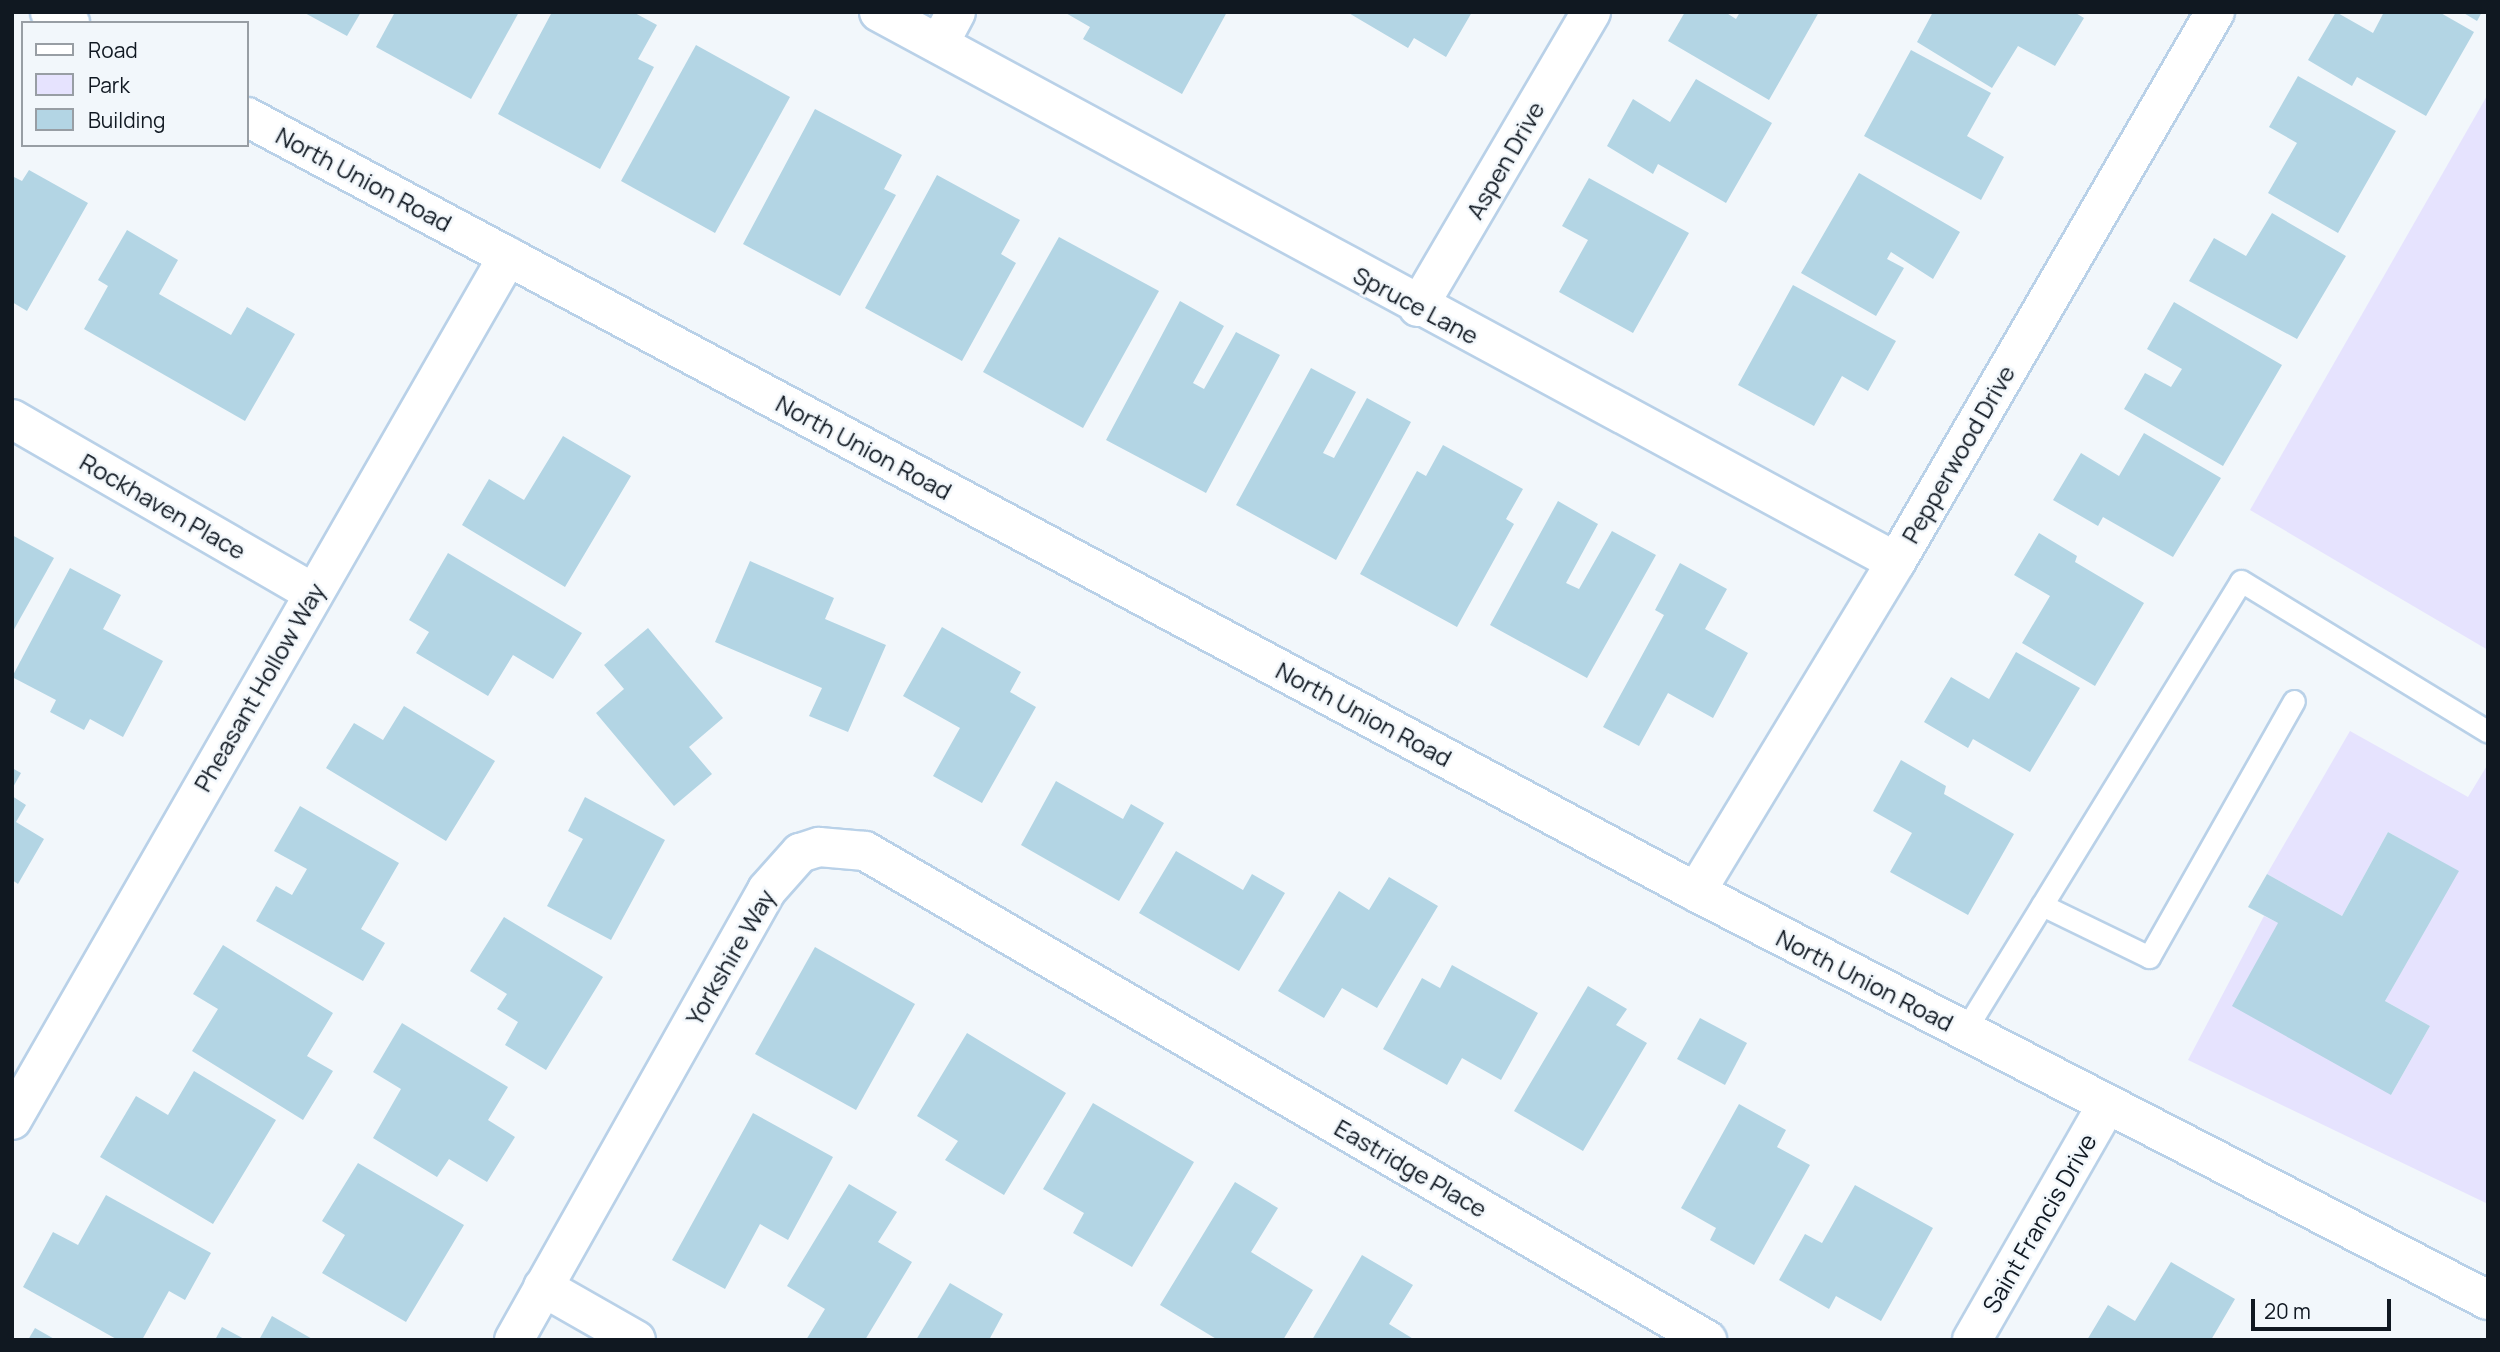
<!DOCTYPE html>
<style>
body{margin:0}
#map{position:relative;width:2500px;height:1352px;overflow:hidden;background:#f2f7fb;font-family:Manrope,sans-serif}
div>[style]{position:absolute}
.green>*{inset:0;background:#e6e3fe}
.building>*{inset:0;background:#b3d5e4}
.roads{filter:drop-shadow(2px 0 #b9d1e8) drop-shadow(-2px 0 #b9d1e8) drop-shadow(0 2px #b9d1e8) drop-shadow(0 -2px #b9d1e8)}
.lane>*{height:21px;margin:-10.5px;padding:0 10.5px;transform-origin:10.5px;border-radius:10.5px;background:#fff}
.street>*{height:38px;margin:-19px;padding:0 19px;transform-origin:19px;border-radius:19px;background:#fff}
.secondary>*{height:38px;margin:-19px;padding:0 19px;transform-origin:19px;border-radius:19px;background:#fff}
span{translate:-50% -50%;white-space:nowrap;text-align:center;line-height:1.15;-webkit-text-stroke:5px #f2f7fb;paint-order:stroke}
.street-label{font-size:24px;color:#101821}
.frame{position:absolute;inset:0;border:14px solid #101821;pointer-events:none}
.legend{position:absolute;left:21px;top:21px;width:228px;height:126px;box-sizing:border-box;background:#f2f7fb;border:2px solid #989ea4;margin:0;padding:9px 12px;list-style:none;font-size:21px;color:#101821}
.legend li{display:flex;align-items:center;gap:14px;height:35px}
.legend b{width:35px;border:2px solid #989ea4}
.scale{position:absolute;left:2251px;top:1299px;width:140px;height:32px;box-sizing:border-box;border:4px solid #101821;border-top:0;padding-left:9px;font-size:21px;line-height:24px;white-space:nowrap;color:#101821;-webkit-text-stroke:5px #f2f7fb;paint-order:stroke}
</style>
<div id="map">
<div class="green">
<i style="clip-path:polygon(2488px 94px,2488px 650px,2250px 510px)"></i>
<i style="clip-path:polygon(2350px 731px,2468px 797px,2488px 764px,2488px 1204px,2188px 1060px,2264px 916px,2278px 923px,2391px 1095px,2430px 1026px,2385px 1001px,2458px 871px,2388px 832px,2342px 916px,2267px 874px)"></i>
</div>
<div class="building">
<i style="clip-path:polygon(303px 12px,361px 12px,347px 36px)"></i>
<i style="clip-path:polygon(395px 12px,519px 12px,471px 99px,376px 47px)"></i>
<i style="clip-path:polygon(552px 12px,633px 12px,657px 25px,638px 59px,654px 67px,600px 169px,498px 114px)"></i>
<i style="clip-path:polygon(1064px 12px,1227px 12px,1182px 94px,1083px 39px,1090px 27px)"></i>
<i style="clip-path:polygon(1347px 12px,1472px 12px,1446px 57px,1414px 38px,1408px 48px)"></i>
<i style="clip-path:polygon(1685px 12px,1725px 12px,1736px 19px,1740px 12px,1819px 12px,1769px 100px,1668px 41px)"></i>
<i style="clip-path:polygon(1933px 12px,2074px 12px,2084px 18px,2055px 66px,2018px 46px,1992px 88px,1917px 42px)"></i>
<i style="clip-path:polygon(2336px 12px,2373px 33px,2384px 12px,2439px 12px,2474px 32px,2426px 116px,2357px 77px,2352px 86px,2308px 60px)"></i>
<i style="clip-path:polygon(2462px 12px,2482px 12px,2477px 21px)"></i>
<i style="clip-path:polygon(696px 45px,790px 97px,715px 233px,621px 181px)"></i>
<i style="clip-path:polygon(1911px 50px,1991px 93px,1967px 136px,2004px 157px,1981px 200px,1864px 136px)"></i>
<i style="clip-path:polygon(2298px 76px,2396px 131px,2338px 233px,2268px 193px,2297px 143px,2269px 127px)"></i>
<i style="clip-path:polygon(1696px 79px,1772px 123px,1726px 203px,1658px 164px,1653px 174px,1607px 146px,1633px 99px,1670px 122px)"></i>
<i style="clip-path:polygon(815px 109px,902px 155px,884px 189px,896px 195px,840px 296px,743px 244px)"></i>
<i style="clip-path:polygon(29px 170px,88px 203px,27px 311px,12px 302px,12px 176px,22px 181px)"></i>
<i style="clip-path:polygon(1859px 173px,1960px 232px,1933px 279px,1891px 252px,1887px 259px,1904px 268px,1876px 316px,1801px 273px)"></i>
<i style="clip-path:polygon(937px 175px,1020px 220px,1001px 254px,1016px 263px,962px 361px,865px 308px)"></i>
<i style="clip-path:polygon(1589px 178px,1689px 233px,1633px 333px,1559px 292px,1588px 240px,1562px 226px)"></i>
<i style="clip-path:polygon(2272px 213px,2346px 256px,2297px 339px,2189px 281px,2214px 238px,2246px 256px)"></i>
<i style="clip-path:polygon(127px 230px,178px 260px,159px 294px,231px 335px,247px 307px,295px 334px,245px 421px,84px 329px,108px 286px,98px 280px)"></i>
<i style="clip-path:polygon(1059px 237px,1159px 291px,1083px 428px,983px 372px)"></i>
<i style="clip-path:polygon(1793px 285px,1896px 341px,1868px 391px,1842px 376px,1814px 426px,1738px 385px)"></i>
<i style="clip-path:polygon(1180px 301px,1224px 326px,1193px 383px,1204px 389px,1236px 332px,1280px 355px,1206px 493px,1106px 440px)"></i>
<i style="clip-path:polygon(2174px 302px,2282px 365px,2223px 466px,2124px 409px,2145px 373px,2171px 387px,2182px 369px,2147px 349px)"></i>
<i style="clip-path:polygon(1311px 368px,1356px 392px,1323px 453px,1334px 458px,1367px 398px,1411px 422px,1336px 560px,1236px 505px)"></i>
<i style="clip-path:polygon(2144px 433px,2221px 478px,2173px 557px,2103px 517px,2098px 526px,2053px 500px,2081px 453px,2119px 476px)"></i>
<i style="clip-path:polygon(563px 436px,631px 476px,565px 587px,462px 525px,489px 479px,524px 500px)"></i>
<i style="clip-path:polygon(1443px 445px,1523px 489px,1506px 519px,1514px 524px,1457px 627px,1360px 574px,1417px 471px,1426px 476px)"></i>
<i style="clip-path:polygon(1558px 501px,1598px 524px,1566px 583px,1579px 589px,1612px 531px,1656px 555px,1587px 678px,1490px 625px)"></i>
<i style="clip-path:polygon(2039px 533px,2077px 556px,2075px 562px,2144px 603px,2095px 686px,2022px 643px,2050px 596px,2014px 575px)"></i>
<i style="clip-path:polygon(12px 535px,54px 558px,12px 633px)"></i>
<i style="clip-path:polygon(448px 553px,582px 633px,553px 679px,513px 655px,488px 696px,416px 653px,429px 632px,409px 620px)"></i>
<i style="clip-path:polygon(750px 561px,834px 598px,825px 619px,886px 645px,848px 732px,809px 716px,822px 688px,715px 642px)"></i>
<i style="clip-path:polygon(1680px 563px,1727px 589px,1705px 629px,1748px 653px,1713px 718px,1668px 693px,1639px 746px,1603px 727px,1664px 615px,1655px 610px)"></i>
<i style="clip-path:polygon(70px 568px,121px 595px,103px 629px,163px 661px,123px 737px,90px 719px,84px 730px,50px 712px,56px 700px,12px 677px)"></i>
<i style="clip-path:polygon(942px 627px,1021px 672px,1010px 692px,1036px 707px,982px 803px,933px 776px,960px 728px,903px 696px)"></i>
<i style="clip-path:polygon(648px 628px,723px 718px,689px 747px,712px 774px,674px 806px,596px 713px,624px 689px,604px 665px)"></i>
<i style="clip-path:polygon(2016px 652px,2080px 688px,2030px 772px,1973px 739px,1968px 748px,1924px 722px,1951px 677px,1989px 699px)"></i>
<i style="clip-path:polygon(404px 706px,495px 761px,446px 841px,326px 768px,354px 723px,383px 740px)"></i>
<i style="clip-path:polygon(1901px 760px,1946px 786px,1944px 794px,2014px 834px,1968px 915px,1890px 872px,1912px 833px,1873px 811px)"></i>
<i style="clip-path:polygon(12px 768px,21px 773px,12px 789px)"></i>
<i style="clip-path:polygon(1056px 781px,1123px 819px,1131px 804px,1164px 823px,1119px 901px,1021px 845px)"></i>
<i style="clip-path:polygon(12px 796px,26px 805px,16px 822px,44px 839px,18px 884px,12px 880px)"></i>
<i style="clip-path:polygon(585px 797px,665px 840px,611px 940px,547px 906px,583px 839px,568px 831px)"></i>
<i style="clip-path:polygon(300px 806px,399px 863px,361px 929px,385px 943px,363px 981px,256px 921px,276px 886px,292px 895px,307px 869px,274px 851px)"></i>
<i style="clip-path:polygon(2388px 832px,2459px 871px,2385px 1001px,2430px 1026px,2391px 1095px,2232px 1006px,2278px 923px,2248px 907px,2267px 874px,2342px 916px)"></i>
<i style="clip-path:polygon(1176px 851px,1243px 890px,1252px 874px,1285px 893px,1239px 971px,1139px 913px)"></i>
<i style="clip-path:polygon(1389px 877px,1438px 906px,1377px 1008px,1342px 988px,1324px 1018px,1278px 991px,1339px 891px,1369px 910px)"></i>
<i style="clip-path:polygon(504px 917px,603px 977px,546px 1070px,505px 1045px,518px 1022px,497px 1009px,507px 994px,470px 971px)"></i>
<i style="clip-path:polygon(223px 945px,333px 1013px,307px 1056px,333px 1071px,303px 1120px,192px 1051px,218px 1009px,193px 994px)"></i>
<i style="clip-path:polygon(815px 947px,915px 1004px,856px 1110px,755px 1054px)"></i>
<i style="clip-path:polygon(1452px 965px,1538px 1013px,1501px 1080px,1462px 1058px,1447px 1085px,1383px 1049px,1422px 978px,1440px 988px)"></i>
<i style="clip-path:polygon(1588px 986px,1627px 1009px,1616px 1025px,1647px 1043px,1583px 1151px,1514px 1111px)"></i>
<i style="clip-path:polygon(1700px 1018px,1747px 1043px,1725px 1085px,1677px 1059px)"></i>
<i style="clip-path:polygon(402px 1023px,508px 1087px,488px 1120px,515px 1137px,487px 1182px,449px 1159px,437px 1177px,373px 1138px,401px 1089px,373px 1072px)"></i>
<i style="clip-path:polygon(967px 1033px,1066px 1093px,1004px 1195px,945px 1160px,958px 1141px,917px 1116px)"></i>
<i style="clip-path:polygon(194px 1071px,276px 1120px,213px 1224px,100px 1157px,136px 1096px,168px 1115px)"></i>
<i style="clip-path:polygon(1093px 1103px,1194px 1162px,1132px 1267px,1073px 1233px,1084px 1213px,1043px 1189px)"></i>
<i style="clip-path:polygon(1739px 1104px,1786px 1130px,1777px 1147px,1810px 1165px,1754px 1265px,1710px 1240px,1716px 1228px,1681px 1208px)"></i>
<i style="clip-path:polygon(753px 1113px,833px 1157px,788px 1240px,760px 1224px,725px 1289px,672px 1260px)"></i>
<i style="clip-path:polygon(358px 1163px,464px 1225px,406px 1322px,322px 1273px,345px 1235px,322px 1221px)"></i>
<i style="clip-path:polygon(1235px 1182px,1278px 1208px,1251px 1252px,1313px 1290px,1283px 1340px,1218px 1340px,1160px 1305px)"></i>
<i style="clip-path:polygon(849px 1184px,897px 1212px,878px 1242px,912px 1262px,865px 1340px,806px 1340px,825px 1309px,787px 1286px)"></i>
<i style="clip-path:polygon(1855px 1185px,1933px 1228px,1881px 1321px,1836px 1296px,1829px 1309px,1779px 1280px,1805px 1234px,1822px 1243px)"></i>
<i style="clip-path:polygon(106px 1195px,211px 1253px,185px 1300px,169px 1291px,142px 1340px,118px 1340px,23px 1287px,53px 1232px,78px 1245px)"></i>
<i style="clip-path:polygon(1362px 1255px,1413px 1285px,1389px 1324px,1415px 1340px,1312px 1340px)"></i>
<i style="clip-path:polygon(2171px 1262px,2235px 1299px,2211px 1340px,2087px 1340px,2108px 1305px,2135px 1321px)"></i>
<i style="clip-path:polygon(950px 1283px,1003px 1314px,989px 1340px,916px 1340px)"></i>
<i style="clip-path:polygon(272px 1316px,314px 1340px,259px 1340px)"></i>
<i style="clip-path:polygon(222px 1327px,246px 1340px,215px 1340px)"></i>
<i style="clip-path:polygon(35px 1328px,56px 1340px,28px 1340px)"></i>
</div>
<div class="roads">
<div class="lane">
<i style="left:2042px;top:905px;width:119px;rotate:25.9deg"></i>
<i style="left:2149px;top:957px;width:294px;rotate:-60.5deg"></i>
<i style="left:1964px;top:1032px;width:529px;rotate:-58.44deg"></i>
<i style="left:2241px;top:581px;width:289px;rotate:31.4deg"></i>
</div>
<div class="street">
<i style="left:879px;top:12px;width:1156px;rotate:28.4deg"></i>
<i style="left:939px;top:44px;width:36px;rotate:-62deg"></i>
<i style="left:1418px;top:307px;width:342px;rotate:-59.6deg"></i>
<i style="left:12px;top:419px;width:348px;rotate:30deg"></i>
<i style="left:1696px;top:892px;width:386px;rotate:-58.8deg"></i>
<i style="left:1896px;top:562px;width:636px;rotate:-59.89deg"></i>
<i style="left:12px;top:1120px;width:996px;rotate:-60.14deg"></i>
<i style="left:543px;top:1287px;width:107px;rotate:29.7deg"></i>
<i style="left:514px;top:1340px;width:516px;rotate:-60.65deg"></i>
<i style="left:767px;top:890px;width:50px;rotate:-48.3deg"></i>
<i style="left:800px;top:853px;width:20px;rotate:-18deg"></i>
<i style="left:819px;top:847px;width:46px;rotate:5deg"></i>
<i style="left:865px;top:851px;width:974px;rotate:30.15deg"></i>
<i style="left:1972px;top:1340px;width:270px;rotate:-60.2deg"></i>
</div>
<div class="secondary">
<i style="left:50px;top:12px;width:23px;rotate:29deg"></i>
<i style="left:247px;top:117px;width:1643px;rotate:28.14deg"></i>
<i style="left:1696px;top:892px;width:891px;rotate:27.26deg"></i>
</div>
</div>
<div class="street-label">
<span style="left:1505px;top:160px;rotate:-60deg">Aspen Drive</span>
<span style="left:364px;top:179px;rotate:28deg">North Union Road</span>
<span style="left:1416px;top:305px;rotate:28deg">Spruce Lane</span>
<span style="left:864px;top:447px;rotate:28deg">North Union Road</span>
<span style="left:1958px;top:454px;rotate:-60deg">Pepperwood Drive</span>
<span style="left:163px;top:506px;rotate:30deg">Rockhaven Place</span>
<span style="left:259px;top:687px;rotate:-60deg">Pheasant Hollow Way</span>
<span style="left:1364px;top:714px;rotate:28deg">North Union Road</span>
<span style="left:730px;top:957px;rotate:-60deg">Yorkshire Way</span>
<span style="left:1865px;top:980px;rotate:27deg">North Union Road</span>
<span style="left:1411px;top:1168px;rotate:30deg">Eastridge Place</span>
<span style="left:2039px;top:1223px;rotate:-60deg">Saint Francis Drive</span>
</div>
<div class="frame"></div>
<ul class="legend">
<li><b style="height:9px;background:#fff"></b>Road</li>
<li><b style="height:19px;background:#e6e3fe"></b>Park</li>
<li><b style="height:19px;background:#b3d5e4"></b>Building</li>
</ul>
<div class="scale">20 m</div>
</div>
